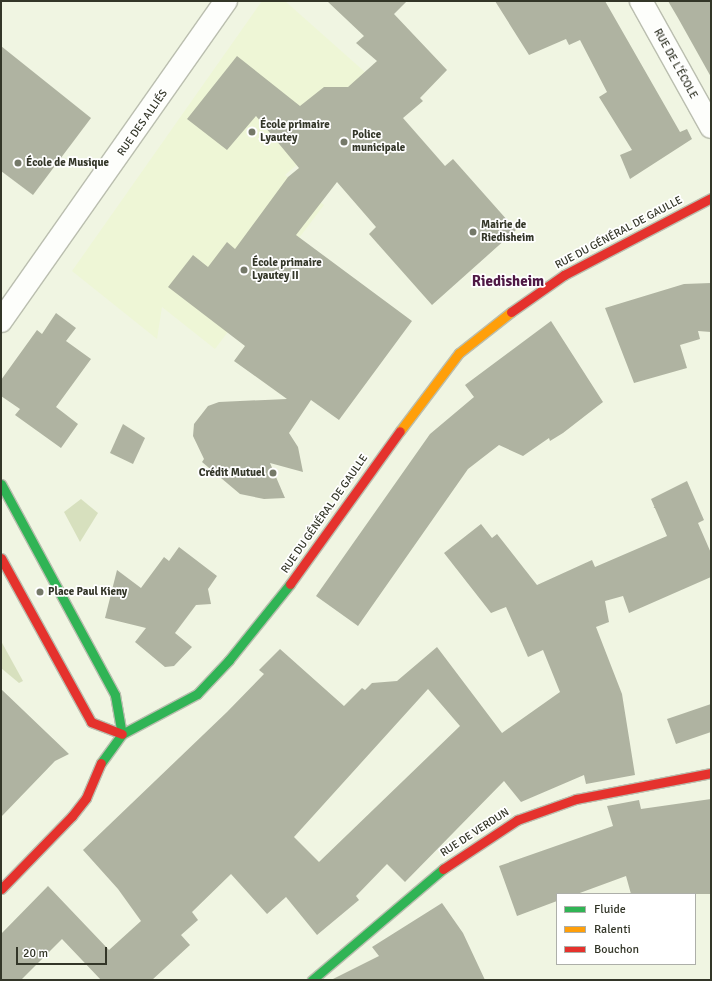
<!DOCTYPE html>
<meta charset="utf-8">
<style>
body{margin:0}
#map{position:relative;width:712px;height:981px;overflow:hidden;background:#f0f5e2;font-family:Signika,sans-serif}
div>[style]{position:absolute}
.built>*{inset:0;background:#eef6d6}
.green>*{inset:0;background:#d7e0be}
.building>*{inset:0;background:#afb3a1}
.roads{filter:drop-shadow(1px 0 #babeaf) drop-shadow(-1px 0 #babeaf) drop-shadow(0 1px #babeaf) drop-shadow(0 -1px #babeaf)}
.street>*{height:22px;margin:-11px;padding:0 11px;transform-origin:11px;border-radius:11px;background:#fdfefb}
.fast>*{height:9px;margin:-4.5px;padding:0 4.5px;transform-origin:4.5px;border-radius:4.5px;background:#30b455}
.slow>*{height:9px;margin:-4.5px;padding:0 4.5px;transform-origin:4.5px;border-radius:4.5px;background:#ff9f0a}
.jam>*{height:9px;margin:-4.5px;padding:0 4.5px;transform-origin:4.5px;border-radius:4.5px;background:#e5322d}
.dots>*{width:11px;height:11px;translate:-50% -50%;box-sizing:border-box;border:2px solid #fff;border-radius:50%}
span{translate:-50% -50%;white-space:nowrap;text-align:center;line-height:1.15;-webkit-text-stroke:3.5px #fff;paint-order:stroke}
.street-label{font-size:11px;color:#333628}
.poi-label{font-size:11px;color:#333628;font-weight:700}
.left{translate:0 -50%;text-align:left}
.right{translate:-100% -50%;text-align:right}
.district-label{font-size:15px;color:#4f1945;font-weight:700}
.frame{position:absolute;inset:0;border:2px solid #333628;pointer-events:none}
.legend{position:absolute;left:556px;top:893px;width:140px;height:72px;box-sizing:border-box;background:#fff;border:1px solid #adafa9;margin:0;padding:5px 7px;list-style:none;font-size:12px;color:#333628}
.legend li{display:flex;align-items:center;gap:8px;height:20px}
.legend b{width:20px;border:1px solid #adafa9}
.scale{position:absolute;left:16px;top:947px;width:91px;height:18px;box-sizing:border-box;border:2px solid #333628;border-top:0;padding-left:5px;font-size:12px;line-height:14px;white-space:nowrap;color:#333628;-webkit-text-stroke:3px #fff;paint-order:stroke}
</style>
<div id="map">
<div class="built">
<i style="clip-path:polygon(262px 1px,285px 1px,384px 89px,285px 175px,324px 205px,215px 349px,162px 307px,157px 339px,72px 271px)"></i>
</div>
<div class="green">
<i style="clip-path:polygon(81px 499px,98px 513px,80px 542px,64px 512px)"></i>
<i style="clip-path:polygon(1px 641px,23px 681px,19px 683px,1px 668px)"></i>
</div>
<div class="building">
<i style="clip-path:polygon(327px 1px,407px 1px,394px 14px,447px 70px,420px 98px,423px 101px,403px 118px,445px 166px,453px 159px,516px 230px,432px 305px,369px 234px,376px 227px,337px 182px,296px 235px,412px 321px,339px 420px,311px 400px,289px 433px,298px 447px,303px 472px,270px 463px,285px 498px,264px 499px,240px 494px,202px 462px,204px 459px,193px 436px,194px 424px,208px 406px,219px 402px,287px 399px,234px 361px,245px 346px,168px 287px,193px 255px,208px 267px,227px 242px,235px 249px,288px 177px,299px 168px,256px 116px,227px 150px,187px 119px,237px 56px,300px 106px,324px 87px,348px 87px,377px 61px,356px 43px,364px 36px)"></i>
<i style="clip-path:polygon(495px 1px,605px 1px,680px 132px,687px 129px,692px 139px,630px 179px,620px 155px,632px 150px,599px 97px,607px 92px,580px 40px,569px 45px,566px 39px,529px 55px)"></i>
<i style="clip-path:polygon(668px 1px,711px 1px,711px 77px,678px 18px)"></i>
<i style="clip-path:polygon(1px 46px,91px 118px,33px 195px,1px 171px)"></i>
<i style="clip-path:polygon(711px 283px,711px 332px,698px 331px,700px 339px,680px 345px,687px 368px,634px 383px,605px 308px,684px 284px)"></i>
<i style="clip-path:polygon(56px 313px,76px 328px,66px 341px,91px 359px,56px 407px,78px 424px,61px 448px,15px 415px,20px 409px,1px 396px,1px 380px,37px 330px,42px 334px)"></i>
<i style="clip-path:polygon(551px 321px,603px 402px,563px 433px,550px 441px,549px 438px,523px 456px,499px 445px,468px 469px,358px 626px,316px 596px,430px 434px,474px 397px,465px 385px)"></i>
<i style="clip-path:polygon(123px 424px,145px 438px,133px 464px,110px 453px)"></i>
<i style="clip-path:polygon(evenodd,687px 481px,704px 520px,698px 523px,711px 553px,711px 577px,629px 613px,623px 596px,605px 601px,609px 622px,596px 627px,622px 694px,635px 775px,586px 784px,584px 775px,521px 802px,504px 781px,405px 882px,387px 864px,356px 896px,359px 900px,317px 935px,286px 897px,267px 914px,231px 874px,192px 912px,198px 920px,181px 935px,190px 945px,152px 980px,101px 980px,62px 939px,21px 980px,1px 980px,1px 934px,48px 886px,109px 950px,141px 921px,118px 889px,83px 850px,227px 712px,264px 674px,259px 670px,280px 649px,344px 706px,362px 688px,365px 690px,372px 683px,397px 681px,437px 647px,502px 733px,560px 692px,543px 650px,528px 657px,506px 607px,491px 613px,444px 553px,481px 524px,492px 538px,497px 534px,537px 585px,592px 560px,595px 567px,667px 536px,651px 499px,687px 481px,428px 689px,460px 726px,319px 862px,294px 837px,428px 689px)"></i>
<i style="clip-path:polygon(179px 547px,217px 576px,208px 589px,211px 604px,196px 605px,175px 633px,192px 647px,174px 666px,165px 667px,135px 642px,146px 628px,105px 618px,117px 570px,141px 588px,164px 557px,169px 561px)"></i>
<i style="clip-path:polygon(1px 689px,69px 754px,55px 761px,1px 817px)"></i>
<i style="clip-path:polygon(711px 704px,711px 732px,676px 744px,667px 719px)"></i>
<i style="clip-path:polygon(711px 799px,711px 894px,631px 894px,626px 876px,577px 894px,557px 894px,557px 901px,517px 916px,499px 866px,613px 826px,607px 806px,639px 800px,641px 809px)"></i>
<i style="clip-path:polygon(442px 903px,463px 933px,485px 980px,331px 980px,379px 956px,372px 947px)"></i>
</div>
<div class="roads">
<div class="street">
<i style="left:641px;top:1px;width:144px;rotate:60.9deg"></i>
<i style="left:1px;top:321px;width:391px;rotate:-54.9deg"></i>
</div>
<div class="fast">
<i style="left:1px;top:484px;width:240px;rotate:61.6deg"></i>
<i style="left:115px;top:695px;width:40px;rotate:80deg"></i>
<i style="left:101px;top:763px;width:36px;rotate:-54deg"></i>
<i style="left:122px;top:734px;width:85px;rotate:-28.1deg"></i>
<i style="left:197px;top:694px;width:47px;rotate:-46.7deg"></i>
<i style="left:229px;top:660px;width:97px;rotate:-51.2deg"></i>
<i style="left:312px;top:980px;width:172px;rotate:-40.3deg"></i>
</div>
<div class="slow">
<i style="left:400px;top:431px;width:98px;rotate:-52.9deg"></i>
<i style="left:459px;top:353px;width:66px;rotate:-38.3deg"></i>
</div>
<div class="jam">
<i style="left:511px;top:312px;width:65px;rotate:-34.9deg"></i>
<i style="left:564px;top:275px;width:166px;rotate:-27.6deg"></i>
<i style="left:1px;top:558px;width:187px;rotate:61.2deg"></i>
<i style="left:91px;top:722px;width:33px;rotate:21deg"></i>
<i style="left:290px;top:584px;width:188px;rotate:-54.3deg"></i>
<i style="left:443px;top:869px;width:89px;rotate:-33.5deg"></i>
<i style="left:517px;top:820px;width:63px;rotate:-19.6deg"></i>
<i style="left:576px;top:799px;width:137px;rotate:-10.9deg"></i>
<i style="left:1px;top:889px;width:102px;rotate:-45.8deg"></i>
<i style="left:72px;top:816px;width:23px;rotate:-52deg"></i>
<i style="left:86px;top:798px;width:38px;rotate:-67deg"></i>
</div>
</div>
<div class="dots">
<i style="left:252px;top:132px;background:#757969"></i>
<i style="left:344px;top:142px;background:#757969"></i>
<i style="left:18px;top:163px;background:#757969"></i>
<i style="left:473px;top:232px;background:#757969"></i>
<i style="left:244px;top:270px;background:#757969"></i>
<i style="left:273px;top:473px;background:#757969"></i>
<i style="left:40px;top:592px;background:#757969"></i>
</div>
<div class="street-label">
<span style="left:675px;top:64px;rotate:61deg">RUE DE L'ÉCOLE</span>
<span style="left:143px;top:123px;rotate:-55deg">RUE DES ALLIÉS</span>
<span style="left:619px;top:233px;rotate:-28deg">RUE DU GÉNÉRAL DE GAULLE</span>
<span style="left:325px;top:514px;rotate:-55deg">RUE DU GÉNÉRAL DE GAULLE</span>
<span style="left:475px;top:833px;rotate:-33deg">RUE DE VERDUN</span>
</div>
<div class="poi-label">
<span class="left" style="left:260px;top:132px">École primaire<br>Lyautey</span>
<span class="left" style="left:352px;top:142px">Police<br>municipale</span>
<span class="left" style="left:26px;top:163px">École de Musique</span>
<span class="left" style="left:481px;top:232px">Mairie de<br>Riedisheim</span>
<span class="left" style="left:252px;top:270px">École primaire<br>Lyautey II</span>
<span class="right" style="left:265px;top:473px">Crédit Mutuel</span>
<span class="left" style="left:48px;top:592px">Place Paul Kieny</span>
</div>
<div class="district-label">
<span style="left:508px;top:282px">Riedisheim</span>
</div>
<div class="frame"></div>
<ul class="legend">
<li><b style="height:5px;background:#30b455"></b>Fluide</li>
<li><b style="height:5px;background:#ff9f0a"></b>Ralenti</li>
<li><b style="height:5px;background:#e5322d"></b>Bouchon</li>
</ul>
<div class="scale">20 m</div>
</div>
